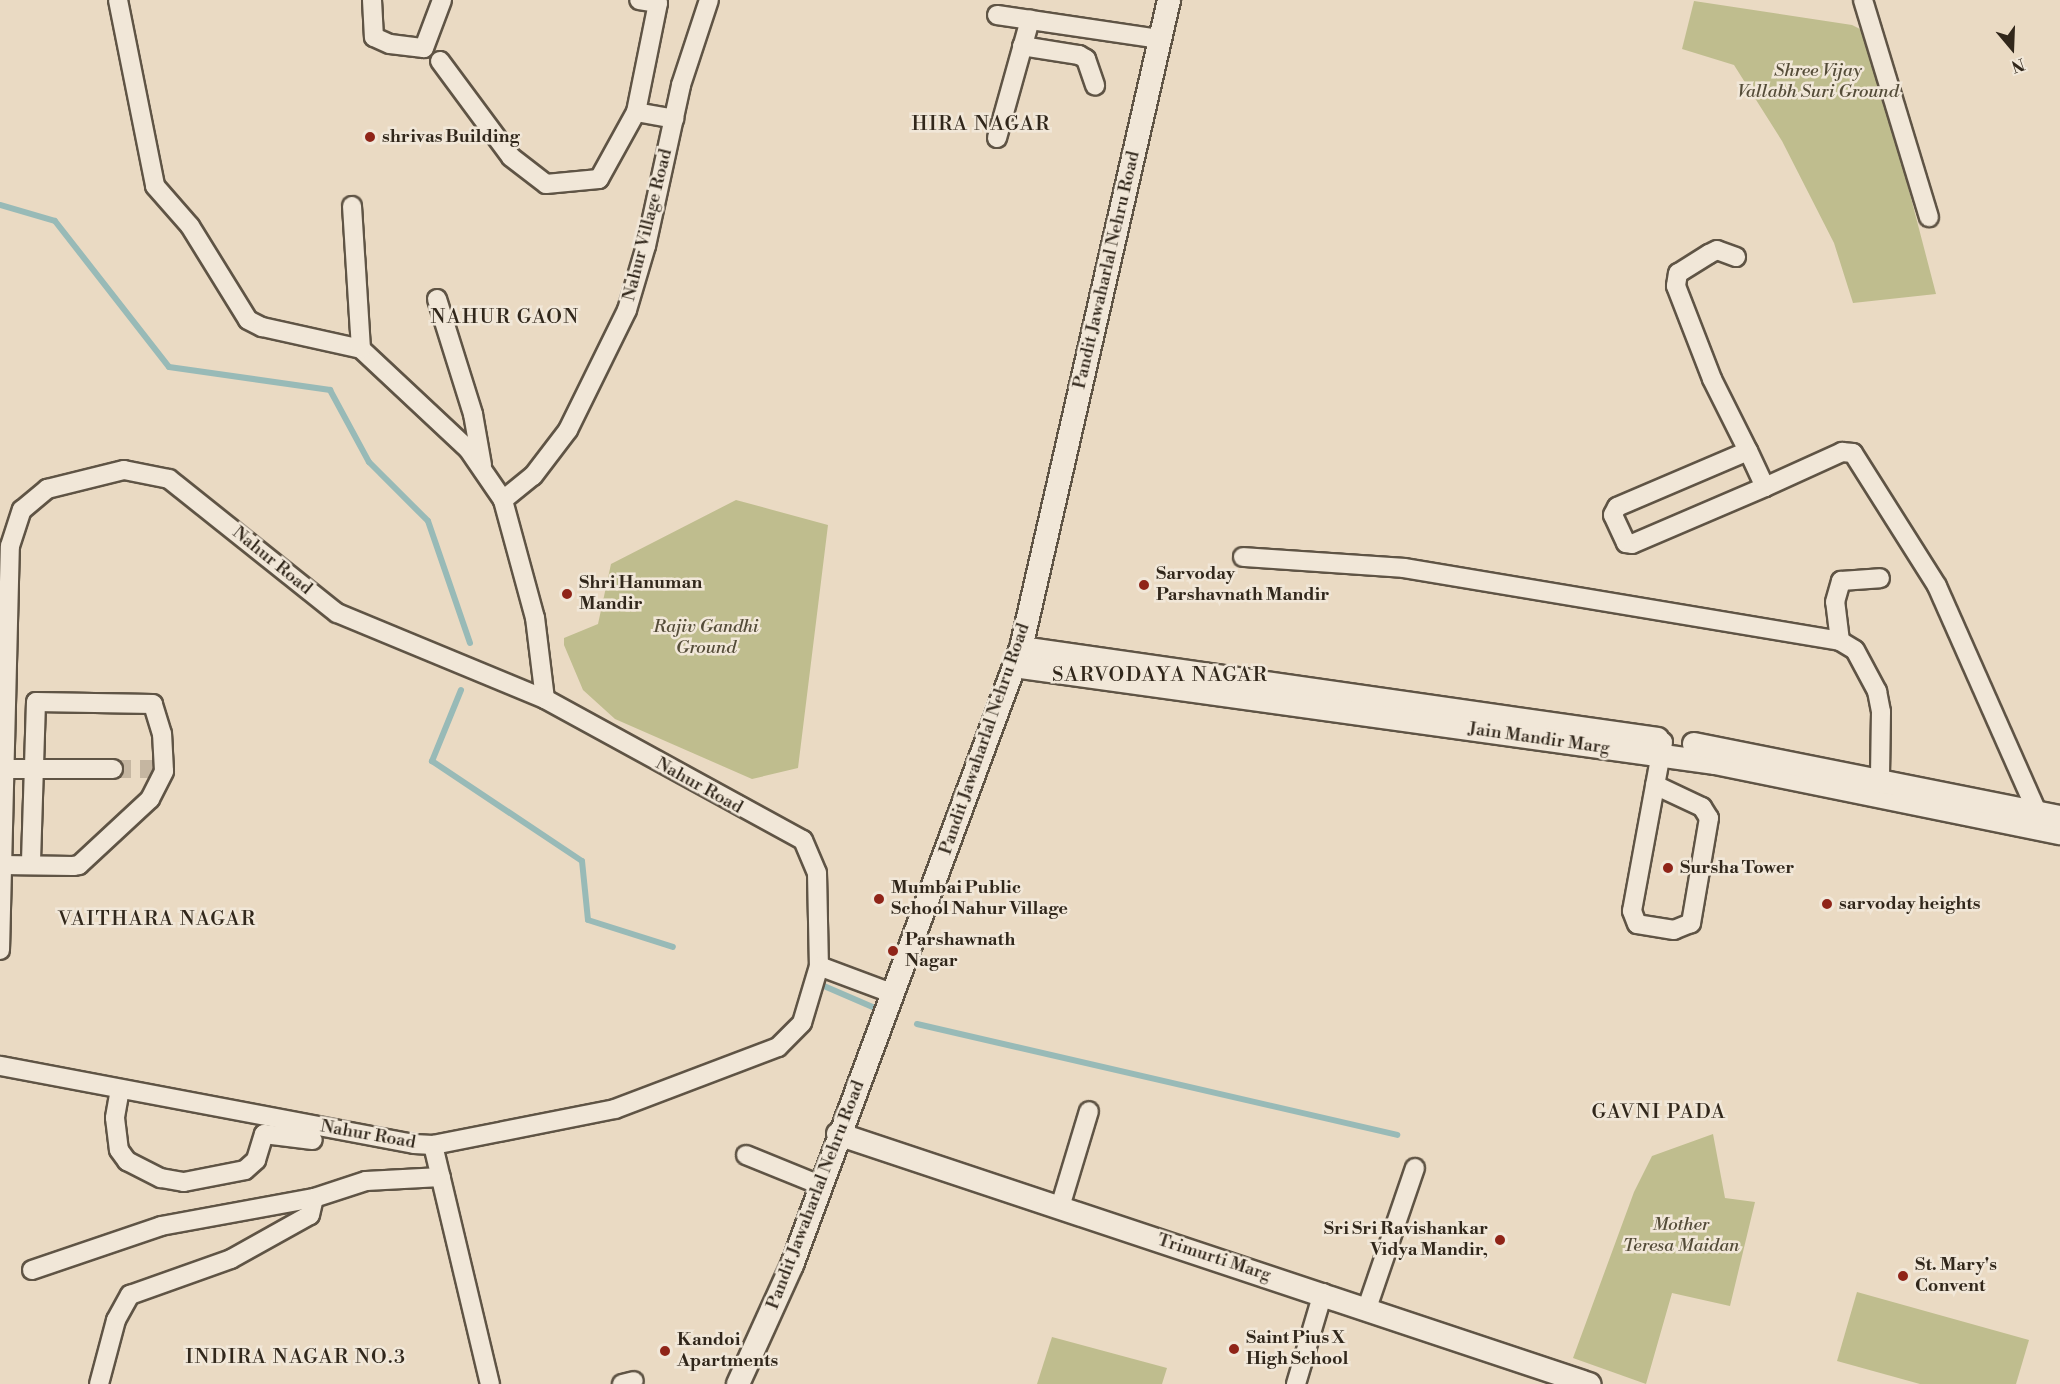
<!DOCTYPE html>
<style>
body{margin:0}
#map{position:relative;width:2060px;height:1384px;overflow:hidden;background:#eadac3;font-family:"Libre Bodoni",serif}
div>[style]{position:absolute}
.green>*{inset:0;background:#bfbd8e}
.stream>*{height:6px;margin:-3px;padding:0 3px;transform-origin:3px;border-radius:3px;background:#98bab7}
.minor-tunnel>*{height:18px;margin-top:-9px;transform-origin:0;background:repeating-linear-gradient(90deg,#c5b6a1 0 18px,transparent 0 27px)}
.roads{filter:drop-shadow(2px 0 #5f5445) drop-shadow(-2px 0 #5f5445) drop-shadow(0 2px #5f5445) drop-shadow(0 -2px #5f5445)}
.minor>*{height:18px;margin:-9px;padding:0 9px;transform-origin:9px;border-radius:9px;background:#f1e7d8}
.tertiary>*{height:22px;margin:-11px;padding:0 11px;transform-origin:11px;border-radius:11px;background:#f1e7d8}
.dots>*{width:16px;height:16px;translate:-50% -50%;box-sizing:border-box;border:3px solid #f1e7d8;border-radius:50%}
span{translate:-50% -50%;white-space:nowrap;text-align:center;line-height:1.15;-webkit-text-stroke:5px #f1e7d8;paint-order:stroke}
.park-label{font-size:18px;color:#544c38;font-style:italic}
.poi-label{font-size:18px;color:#31271b;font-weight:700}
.left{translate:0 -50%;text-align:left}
.right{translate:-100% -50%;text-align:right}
.street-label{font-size:18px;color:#31271b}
.neighbourhood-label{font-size:20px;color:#31271b;letter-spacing:1.5px}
.north{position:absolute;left:1982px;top:18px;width:60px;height:60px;-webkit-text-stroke:4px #f1e7d8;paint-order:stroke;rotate:161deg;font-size:16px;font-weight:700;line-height:24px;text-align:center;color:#31271b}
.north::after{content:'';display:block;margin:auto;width:21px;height:27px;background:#31271b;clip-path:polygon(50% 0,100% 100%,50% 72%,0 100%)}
</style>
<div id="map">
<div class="green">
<i style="clip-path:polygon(1694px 1px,1852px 25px,1868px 33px,1936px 294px,1853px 303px,1834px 243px,1782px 141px,1734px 65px,1682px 49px)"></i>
<i style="clip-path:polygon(736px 500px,828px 525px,798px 768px,752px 779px,615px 719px,583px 690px,564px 645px,564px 638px,598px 624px,611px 564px)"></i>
<i style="clip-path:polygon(1713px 1134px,1725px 1198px,1755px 1202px,1730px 1306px,1672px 1293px,1646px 1384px,1573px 1358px,1634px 1192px,1652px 1156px)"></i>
<i style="clip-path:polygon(1857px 1292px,2029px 1340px,2016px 1384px,1920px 1384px,1837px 1361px)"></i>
<i style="clip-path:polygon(1052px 1337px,1167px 1368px,1162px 1384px,1037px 1384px)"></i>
</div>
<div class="stream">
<i style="left:0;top:205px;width:57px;rotate:16.2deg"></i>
<i style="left:55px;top:221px;width:185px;rotate:52deg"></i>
<i style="left:169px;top:367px;width:163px;rotate:8.1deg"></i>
<i style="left:330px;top:390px;width:82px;rotate:61.6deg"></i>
<i style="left:369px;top:462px;width:83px;rotate:45deg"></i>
<i style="left:428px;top:521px;width:129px;rotate:71deg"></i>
<i style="left:461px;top:690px;width:77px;rotate:112.2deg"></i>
<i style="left:432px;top:761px;width:180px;rotate:33.7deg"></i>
<i style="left:582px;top:861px;width:59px;rotate:84.2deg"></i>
<i style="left:588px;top:920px;width:89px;rotate:17.6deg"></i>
<i style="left:817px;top:983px;width:65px;rotate:23.4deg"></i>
<i style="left:917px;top:1024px;width:493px;rotate:13deg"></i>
</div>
<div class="minor-tunnel">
<i style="left:113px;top:769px;width:42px"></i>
</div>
<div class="roads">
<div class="minor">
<i style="left:118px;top:0;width:190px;rotate:78.7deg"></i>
<i style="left:155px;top:186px;width:53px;rotate:48.8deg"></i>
<i style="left:190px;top:226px;width:110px;rotate:58.3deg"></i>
<i style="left:248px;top:320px;width:16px;rotate:27deg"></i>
<i style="left:262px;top:327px;width:101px;rotate:12.5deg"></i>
<i style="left:361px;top:349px;width:146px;rotate:43.1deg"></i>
<i style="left:468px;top:449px;width:62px;rotate:55.5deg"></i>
<i style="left:372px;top:0;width:37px;rotate:87deg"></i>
<i style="left:374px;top:37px;width:17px;rotate:24deg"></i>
<i style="left:390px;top:44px;width:34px;rotate:7deg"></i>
<i style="left:424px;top:48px;width:51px;rotate:-69.4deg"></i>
<i style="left:1863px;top:0;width:227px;rotate:73.1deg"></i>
<i style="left:997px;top:15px;width:165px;rotate:8.4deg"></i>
<i style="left:1022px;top:46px;width:58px;rotate:9deg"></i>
<i style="left:1079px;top:55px;width:8px;rotate:30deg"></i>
<i style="left:1086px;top:59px;width:28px;rotate:71deg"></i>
<i style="left:440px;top:61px;width:119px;rotate:53.5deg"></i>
<i style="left:511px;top:157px;width:44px;rotate:37.6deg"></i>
<i style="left:546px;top:184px;width:53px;rotate:-5.4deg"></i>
<i style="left:599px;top:179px;width:77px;rotate:-61.1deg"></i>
<i style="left:636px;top:112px;width:39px;rotate:10deg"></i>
<i style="left:636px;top:112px;width:111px;rotate:-78.6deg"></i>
<i style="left:658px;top:3px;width:19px;rotate:-171deg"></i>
<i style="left:997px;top:138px;width:123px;rotate:-74.4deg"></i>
<i style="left:352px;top:206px;width:143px;rotate:86.4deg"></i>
<i style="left:1736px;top:257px;width:20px;rotate:-160deg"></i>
<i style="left:1717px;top:250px;width:9px;rotate:153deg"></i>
<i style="left:1709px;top:254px;width:36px;rotate:148deg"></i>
<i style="left:1678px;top:273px;width:13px;rotate:99deg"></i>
<i style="left:1676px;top:286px;width:100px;rotate:68.8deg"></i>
<i style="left:1712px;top:379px;width:80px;rotate:63.4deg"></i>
<i style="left:437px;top:299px;width:121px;rotate:72.6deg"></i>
<i style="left:473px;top:414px;width:52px;rotate:80deg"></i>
<i style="left:1765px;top:487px;width:40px;rotate:-115deg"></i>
<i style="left:1748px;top:451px;width:142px;rotate:156.9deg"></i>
<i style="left:1617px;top:507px;width:9px;rotate:117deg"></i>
<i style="left:1613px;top:515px;width:31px;rotate:65deg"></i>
<i style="left:1626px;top:543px;width:6px;rotate:9deg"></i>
<i style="left:1632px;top:544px;width:145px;rotate:-23.2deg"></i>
<i style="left:1765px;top:487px;width:85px;rotate:-24.4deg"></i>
<i style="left:1842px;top:452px;width:11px;rotate:5deg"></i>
<i style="left:1853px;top:453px;width:157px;rotate:57.7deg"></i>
<i style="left:1937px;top:586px;width:247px;rotate:66.1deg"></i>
<i style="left:1243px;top:557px;width:161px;rotate:3.9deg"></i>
<i style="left:1404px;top:568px;width:442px;rotate:9.5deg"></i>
<i style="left:1840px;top:641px;width:17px;rotate:31deg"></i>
<i style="left:1855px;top:650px;width:47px;rotate:61.8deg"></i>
<i style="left:1877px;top:691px;width:21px;rotate:79deg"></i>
<i style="left:1881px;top:712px;width:67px;rotate:90.9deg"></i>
<i style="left:1840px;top:641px;width:39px;rotate:-97deg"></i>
<i style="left:1835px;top:602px;width:22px;rotate:-74deg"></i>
<i style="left:1841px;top:581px;width:39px;rotate:-4deg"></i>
<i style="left:545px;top:699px;width:82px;rotate:-97deg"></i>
<i style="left:535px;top:618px;width:122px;rotate:-105.2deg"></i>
<i style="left:503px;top:500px;width:38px;rotate:-39deg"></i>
<i style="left:533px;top:476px;width:58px;rotate:-52.7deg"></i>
<i style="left:568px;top:430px;width:134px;rotate:-63.8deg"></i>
<i style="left:627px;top:310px;width:67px;rotate:-73.5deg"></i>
<i style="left:646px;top:246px;width:165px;rotate:-77.7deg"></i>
<i style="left:681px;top:85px;width:89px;rotate:-71.8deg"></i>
<i style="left:4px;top:769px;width:109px"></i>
<i style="left:1655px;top:785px;width:52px;rotate:25.1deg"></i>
<i style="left:1702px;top:807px;width:13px;rotate:58deg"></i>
<i style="left:1709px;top:818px;width:107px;rotate:99.7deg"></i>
<i style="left:1691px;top:923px;width:18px;rotate:158deg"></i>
<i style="left:1674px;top:930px;width:37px;rotate:-171deg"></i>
<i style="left:1637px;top:924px;width:14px;rotate:-111deg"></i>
<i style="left:1632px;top:911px;width:172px;rotate:-79.6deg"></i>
<i style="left:2px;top:865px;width:71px;rotate:0.8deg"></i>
<i style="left:73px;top:866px;width:6px;rotate:-9deg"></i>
<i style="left:79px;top:865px;width:97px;rotate:-42.9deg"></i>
<i style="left:150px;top:799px;width:31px;rotate:-63deg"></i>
<i style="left:164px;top:771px;width:37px;rotate:-93deg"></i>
<i style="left:162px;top:734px;width:31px;rotate:-107deg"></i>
<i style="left:153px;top:704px;width:117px;rotate:-179deg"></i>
<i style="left:36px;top:702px;width:163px;rotate:91.8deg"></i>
<i style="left:0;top:950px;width:404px;rotate:-88.6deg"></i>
<i style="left:10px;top:546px;width:38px;rotate:-72deg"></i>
<i style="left:22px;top:510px;width:33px;rotate:-40deg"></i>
<i style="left:47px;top:489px;width:79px;rotate:-13.9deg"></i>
<i style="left:124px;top:470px;width:46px;rotate:11.3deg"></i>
<i style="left:169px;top:479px;width:215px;rotate:38.6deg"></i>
<i style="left:337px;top:613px;width:225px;rotate:22.5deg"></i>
<i style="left:545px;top:699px;width:294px;rotate:28.7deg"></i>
<i style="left:803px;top:840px;width:36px;rotate:67deg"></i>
<i style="left:817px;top:873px;width:93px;rotate:88.8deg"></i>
<i style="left:819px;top:966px;width:59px;rotate:106.6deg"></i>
<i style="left:802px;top:1023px;width:34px;rotate:135deg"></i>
<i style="left:778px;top:1047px;width:174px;rotate:159.2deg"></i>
<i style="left:615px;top:1109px;width:186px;rotate:168.8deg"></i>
<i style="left:433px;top:1145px;width:19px;rotate:-177deg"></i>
<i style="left:414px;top:1144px;width:421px;rotate:-169.3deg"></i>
<i style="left:819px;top:966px;width:80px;rotate:20.5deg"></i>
<i style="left:120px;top:1089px;width:29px;rotate:100deg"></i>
<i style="left:115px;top:1118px;width:32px;rotate:83deg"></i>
<i style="left:119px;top:1150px;width:14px;rotate:54deg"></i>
<i style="left:127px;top:1161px;width:38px;rotate:27deg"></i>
<i style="left:161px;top:1178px;width:23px;rotate:10deg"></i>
<i style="left:184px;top:1182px;width:62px;rotate:-11.1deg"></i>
<i style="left:245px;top:1170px;width:15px;rotate:-42deg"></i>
<i style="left:256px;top:1160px;width:27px;rotate:-73deg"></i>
<i style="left:264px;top:1134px;width:49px;rotate:7deg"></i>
<i style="left:433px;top:1145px;width:246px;rotate:76.6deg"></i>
<i style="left:746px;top:1155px;width:80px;rotate:22.1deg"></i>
<i style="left:1060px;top:1207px;width:100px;rotate:-73.2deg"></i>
<i style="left:32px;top:1270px;width:136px;rotate:-18.8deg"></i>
<i style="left:161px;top:1226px;width:156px;rotate:-10.4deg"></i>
<i style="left:1367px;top:1308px;width:148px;rotate:-71.1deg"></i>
<i style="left:99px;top:1384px;width:66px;rotate:-75.1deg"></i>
<i style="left:116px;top:1320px;width:29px;rotate:-61deg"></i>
<i style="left:130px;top:1295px;width:107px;rotate:-19.6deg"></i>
<i style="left:231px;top:1259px;width:90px;rotate:-29.1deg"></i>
<i style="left:310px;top:1215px;width:17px;rotate:-77deg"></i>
<i style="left:314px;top:1198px;width:55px;rotate:-18.1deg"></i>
<i style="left:366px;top:1181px;width:75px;rotate:-3.1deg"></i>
<i style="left:622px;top:1384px;width:12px;rotate:-14deg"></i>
<i style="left:1296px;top:1384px;width:95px;rotate:-73.5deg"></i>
</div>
<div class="tertiary">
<i style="left:1021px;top:648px;width:643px;rotate:8.13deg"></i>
<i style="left:1014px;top:666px;width:708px;rotate:7.88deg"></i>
<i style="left:1715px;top:763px;width:352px;rotate:11.5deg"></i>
<i style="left:1694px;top:744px;width:373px;rotate:11.3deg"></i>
<i style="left:838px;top:1134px;width:792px;rotate:18.41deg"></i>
<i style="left:738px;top:1384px;width:131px;rotate:-65.6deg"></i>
<i style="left:792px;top:1265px;width:658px;rotate:-69.64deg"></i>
<i style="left:1021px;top:648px;width:665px;rotate:-77.13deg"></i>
</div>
</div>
<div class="dots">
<i style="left:370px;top:137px;background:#8f2418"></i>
<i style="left:1144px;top:585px;background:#8f2418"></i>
<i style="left:567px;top:594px;background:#8f2418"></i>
<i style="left:1668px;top:868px;background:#8f2418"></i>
<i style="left:879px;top:899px;background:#8f2418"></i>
<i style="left:1827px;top:904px;background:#8f2418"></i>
<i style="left:893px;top:951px;background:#8f2418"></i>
<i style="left:1500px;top:1240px;background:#8f2418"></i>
<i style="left:1903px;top:1276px;background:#8f2418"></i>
<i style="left:1234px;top:1349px;background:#8f2418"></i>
<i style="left:665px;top:1351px;background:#8f2418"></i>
</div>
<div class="park-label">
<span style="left:1818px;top:82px">Shree Vijay<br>Vallabh Suri Ground</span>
<span style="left:706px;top:638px">Rajiv Gandhi<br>Ground</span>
<span style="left:1681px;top:1236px">Mother<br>Teresa Maidan</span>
</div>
<div class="poi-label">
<span class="left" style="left:382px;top:137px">shrivas Building</span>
<span class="left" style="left:1156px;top:585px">Sarvoday<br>Parshavnath Mandir</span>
<span class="left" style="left:579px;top:594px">Shri Hanuman<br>Mandir</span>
<span class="left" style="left:1680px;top:868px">Sursha Tower</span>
<span class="left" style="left:891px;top:899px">Mumbai Public<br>School Nahur Village</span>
<span class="left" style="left:1839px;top:904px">sarvoday heights</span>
<span class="left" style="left:905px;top:951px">Parshawnath<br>Nagar</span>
<span class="right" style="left:1488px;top:1240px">Sri Sri Ravishankar<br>Vidya Mandir,</span>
<span class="left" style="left:1915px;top:1276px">St. Mary's<br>Convent</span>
<span class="left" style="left:1246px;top:1349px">Saint Pius X<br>High School</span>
<span class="left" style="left:677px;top:1351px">Kandoi<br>Apartments</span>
</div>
<div class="street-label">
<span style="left:648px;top:225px;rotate:-76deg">Nahur Village Road</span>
<span style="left:1107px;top:270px;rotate:-77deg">Pandit Jawaharlal Nehru Road</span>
<span style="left:272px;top:561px;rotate:39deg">Nahur Road</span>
<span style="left:985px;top:739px;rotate:-71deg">Pandit Jawaharlal Nehru Road</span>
<span style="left:1539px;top:739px;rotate:8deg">Jain Mandir Marg</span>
<span style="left:699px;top:786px;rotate:29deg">Nahur Road</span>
<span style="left:368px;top:1135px;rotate:10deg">Nahur Road</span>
<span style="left:816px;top:1195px;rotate:-69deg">Pandit Jawaharlal Nehru Road</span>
<span style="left:1214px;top:1258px;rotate:18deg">Trimurti Marg</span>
</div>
<div class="neighbourhood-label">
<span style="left:981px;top:124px">HIRA NAGAR</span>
<span style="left:505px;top:317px">NAHUR GAON</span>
<span style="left:1160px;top:675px">SARVODAYA NAGAR</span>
<span style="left:157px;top:919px">VAITHARA NAGAR</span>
<span style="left:1659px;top:1112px">GAVNI PADA</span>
<span style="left:296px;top:1357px">INDIRA NAGAR NO.3</span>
</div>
<div class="north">N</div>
</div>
